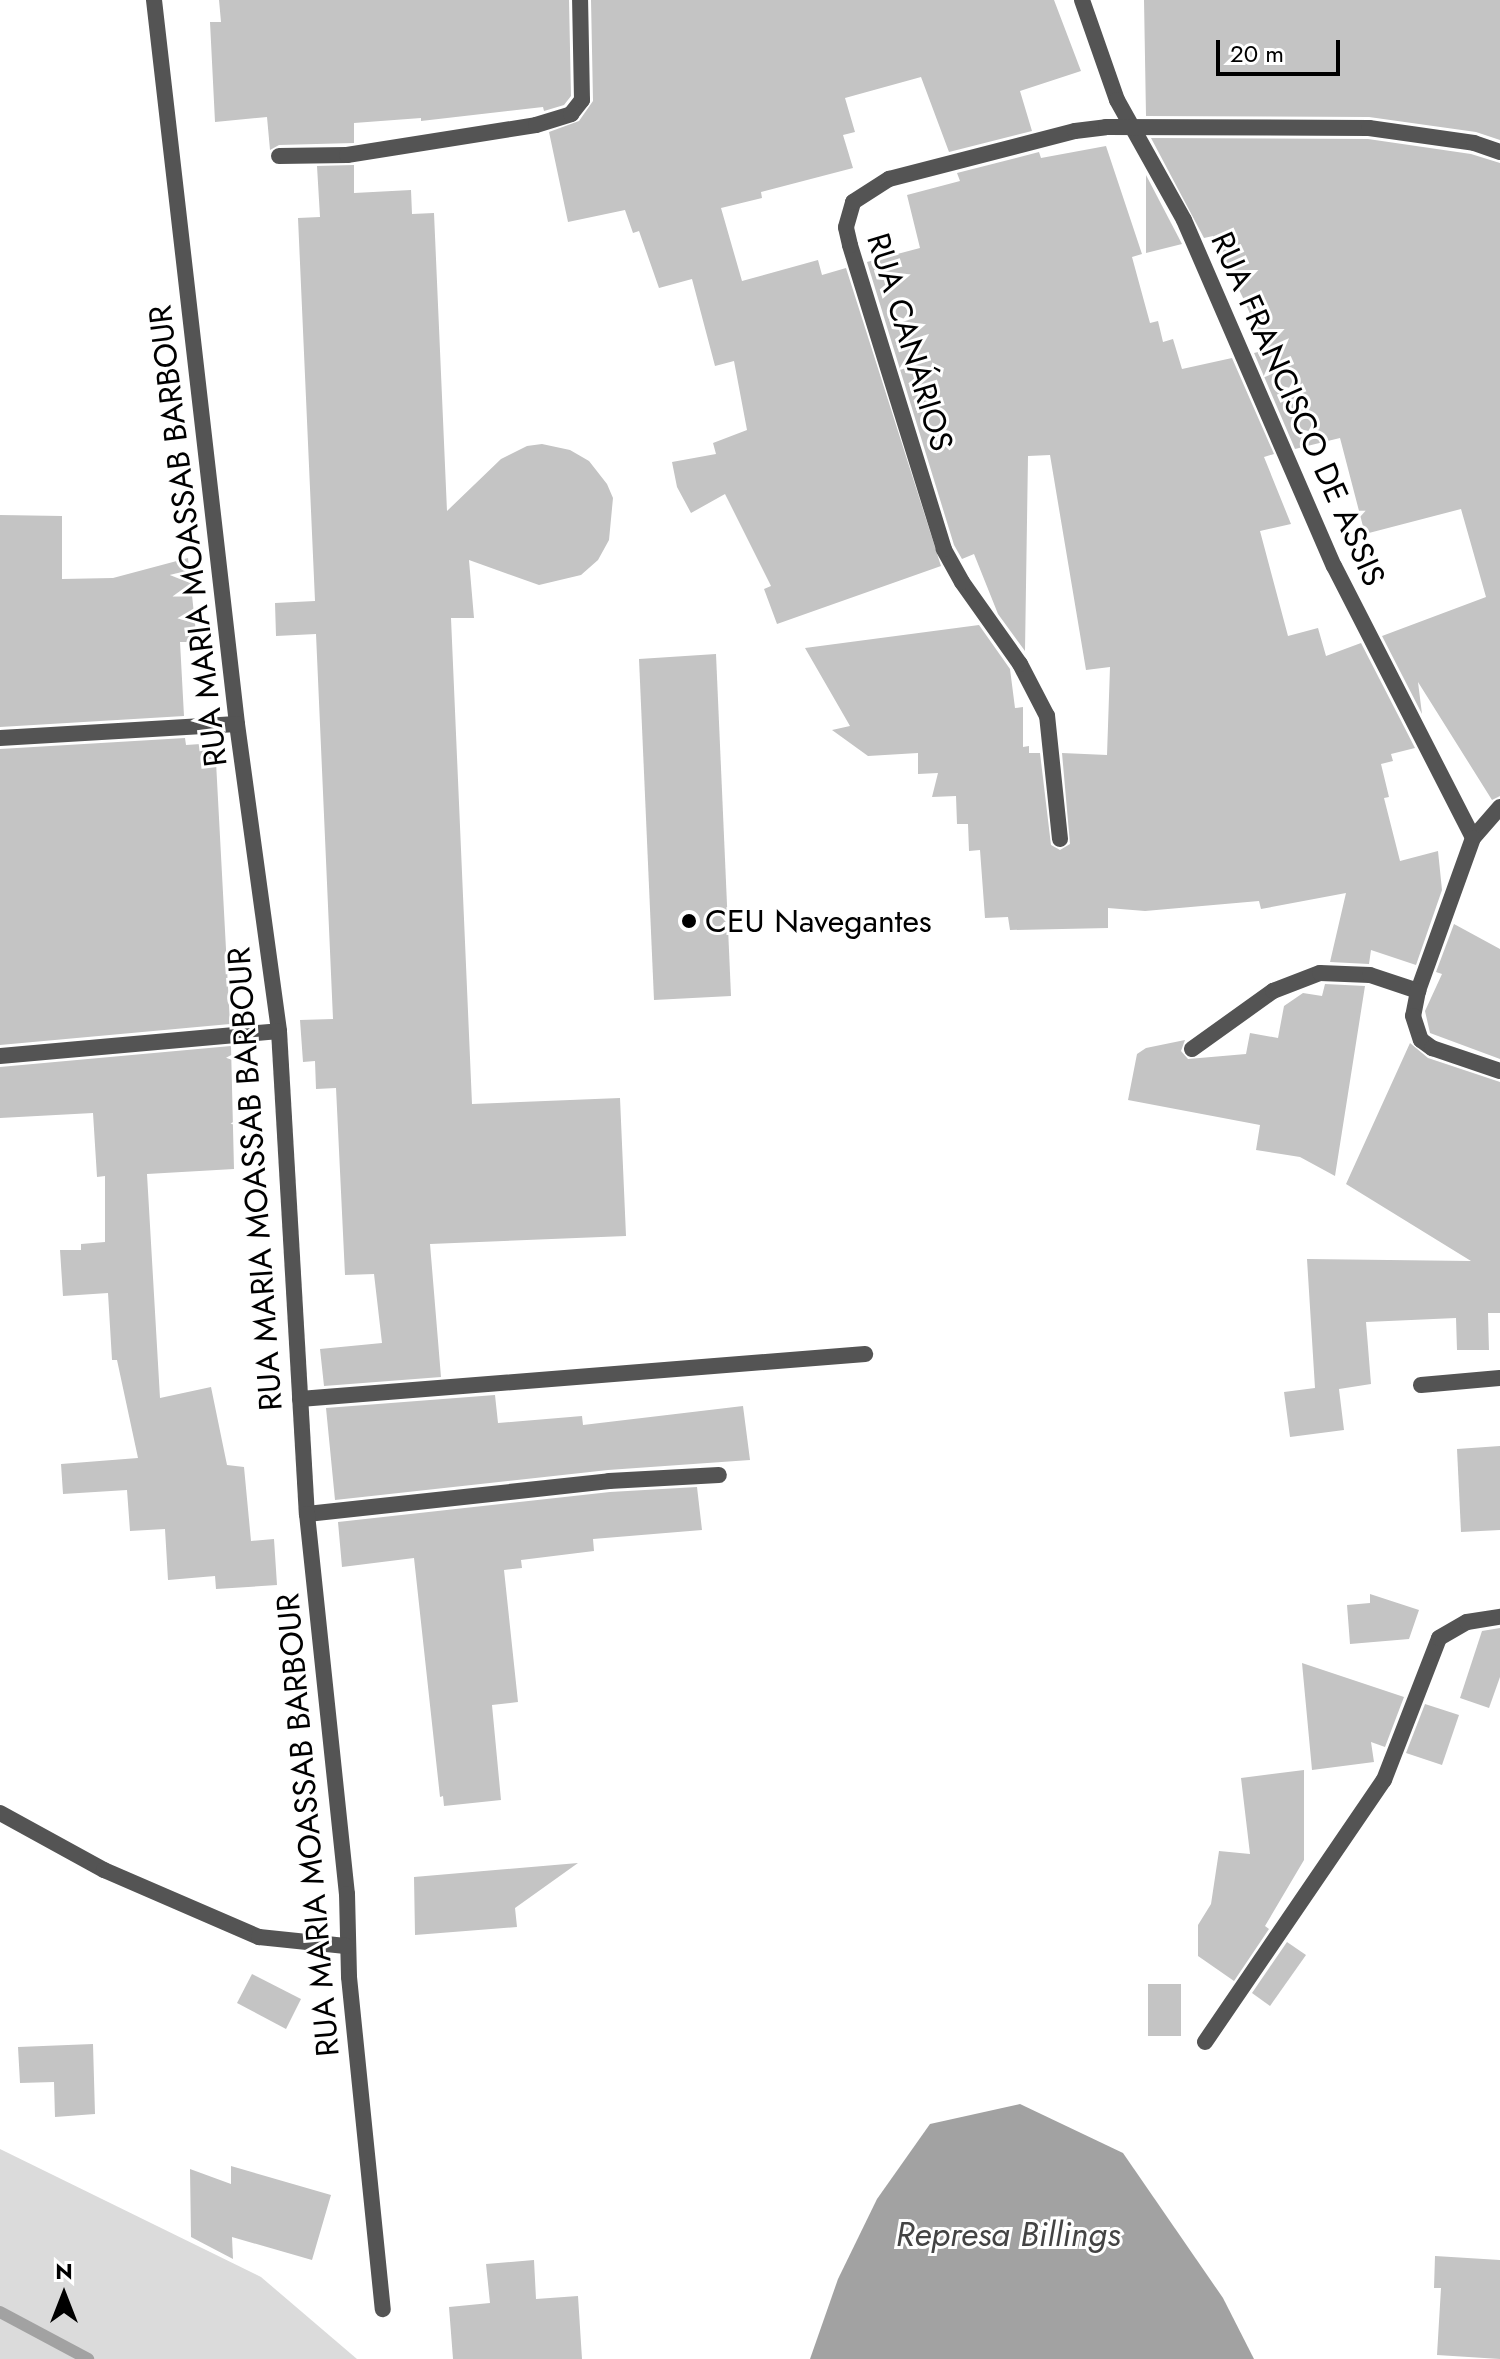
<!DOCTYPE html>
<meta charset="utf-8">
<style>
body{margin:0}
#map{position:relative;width:1500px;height:2359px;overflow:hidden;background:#fff;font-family:Jost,sans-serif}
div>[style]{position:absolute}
.green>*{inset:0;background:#dbdbdb}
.water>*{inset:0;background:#a2a2a2}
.stream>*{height:12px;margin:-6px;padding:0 6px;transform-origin:6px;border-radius:6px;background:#a2a2a2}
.building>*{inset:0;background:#c4c4c4}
.service>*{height:16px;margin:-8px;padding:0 8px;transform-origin:8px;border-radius:8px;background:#545454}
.minor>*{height:16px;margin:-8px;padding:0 8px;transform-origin:8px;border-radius:8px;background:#545454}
.dots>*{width:22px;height:22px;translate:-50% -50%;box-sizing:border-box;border:4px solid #fff;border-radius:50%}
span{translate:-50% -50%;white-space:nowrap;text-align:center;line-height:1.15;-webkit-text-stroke:6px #fff;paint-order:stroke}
.street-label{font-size:32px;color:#000}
.poi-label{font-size:32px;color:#000}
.left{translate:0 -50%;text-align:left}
.water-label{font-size:34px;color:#434343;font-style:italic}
.north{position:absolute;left:24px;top:2255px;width:80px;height:80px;-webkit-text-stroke:6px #fff;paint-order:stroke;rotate:0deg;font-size:22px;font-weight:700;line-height:32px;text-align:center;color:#000}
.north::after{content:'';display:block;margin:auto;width:28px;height:36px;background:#000;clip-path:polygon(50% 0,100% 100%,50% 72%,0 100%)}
.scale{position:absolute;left:1216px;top:40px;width:124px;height:36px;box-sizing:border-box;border:4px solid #000;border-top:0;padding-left:10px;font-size:24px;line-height:28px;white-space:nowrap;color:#000;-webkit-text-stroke:6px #fff;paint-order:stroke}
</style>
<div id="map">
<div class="green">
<i style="clip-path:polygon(0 2149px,261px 2277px,357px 2359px,0 2359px)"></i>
</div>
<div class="water">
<i style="clip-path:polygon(1020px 2104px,1123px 2153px,1223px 2298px,1254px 2359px,810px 2359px,838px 2279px,877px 2199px,930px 2124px)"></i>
</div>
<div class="stream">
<i style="left:0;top:2312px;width:100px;rotate:28.1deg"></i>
</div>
<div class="building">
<i style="clip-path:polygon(219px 0,569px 0,571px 96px,564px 105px,544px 111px,543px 107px,421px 121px,421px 118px,354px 123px,354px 143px,279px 145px,270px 150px,267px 117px,215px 122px,210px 22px,221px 22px)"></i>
<i style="clip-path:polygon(591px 0,1054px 0,1081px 71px,1020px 91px,1032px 131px,949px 152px,921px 77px,845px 98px,855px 132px,843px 135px,853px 168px,761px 192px,762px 198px,721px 208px,742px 281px,818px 260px,822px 275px,846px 268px,941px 566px,777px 624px,764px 589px,771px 586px,725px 494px,691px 513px,677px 487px,672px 462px,716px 454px,713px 443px,747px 430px,734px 361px,715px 366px,692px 279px,659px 288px,639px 231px,633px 233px,625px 210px,568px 222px,549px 132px,579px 121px,593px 101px)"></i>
<i style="clip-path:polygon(1144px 0,1500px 0,1500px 140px,1476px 132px,1369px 117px,1146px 116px)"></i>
<i style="clip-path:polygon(1151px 138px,1368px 139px,1471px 154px,1500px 163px,1500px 796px,1492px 800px,1418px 682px,1422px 714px,1382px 636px,1486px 597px,1461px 509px,1365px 534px,1340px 438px,1295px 449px,1254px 353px,1266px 350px,1244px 300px,1213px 236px,1204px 238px)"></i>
<i style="clip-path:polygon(1106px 146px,1142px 254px,1132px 257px,1150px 323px,1158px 321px,1163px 342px,1173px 339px,1182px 369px,1232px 358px,1274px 454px,1264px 457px,1291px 524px,1260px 531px,1288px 636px,1318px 628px,1326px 656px,1361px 643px,1415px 748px,1391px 754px,1393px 761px,1381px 764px,1389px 797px,1384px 798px,1400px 861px,1438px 851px,1442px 890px,1416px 965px,1371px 950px,1369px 964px,1330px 962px,1346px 893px,1261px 909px,1259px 901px,1145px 911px,1108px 908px,1108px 928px,1010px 930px,1008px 917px,985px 918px,980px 850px,969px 851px,968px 824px,957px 824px,956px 796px,932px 797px,938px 773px,918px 774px,918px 753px,868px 756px,832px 730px,850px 726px,805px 648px,979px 625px,1010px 669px,1015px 708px,1023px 707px,1023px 747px,1029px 746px,1029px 753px,1040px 753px,1051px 845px,1060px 850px,1070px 844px,1062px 753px,1107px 755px,1110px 667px,1086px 670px,1050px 455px,1028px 456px,1025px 651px,998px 614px,974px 554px,962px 559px,954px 545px,867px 262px,920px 248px,907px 195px,960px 181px,957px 173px,1039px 152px,1041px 158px)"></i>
<i style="clip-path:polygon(354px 165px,354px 193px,411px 190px,412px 214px,434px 213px,447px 511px,501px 459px,527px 446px,542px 444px,570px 450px,589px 461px,607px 484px,613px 498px,609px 540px,598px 560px,581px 575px,539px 585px,469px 560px,474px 618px,451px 618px,472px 1104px,620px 1098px,626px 1236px,430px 1244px,441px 1377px,324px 1386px,320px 1349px,382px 1343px,374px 1274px,345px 1275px,336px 1088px,316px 1089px,315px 1061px,303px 1062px,300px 1020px,333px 1019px,316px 634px,276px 636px,275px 603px,315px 601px,298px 218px,320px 217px,317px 166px)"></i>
<i style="clip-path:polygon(1146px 175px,1182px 244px,1146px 253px)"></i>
<i style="clip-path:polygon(0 515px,62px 516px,62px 579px,113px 578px,188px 558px,197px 642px,180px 642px,184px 716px,0 727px)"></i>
<i style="clip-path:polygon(716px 654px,731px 996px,654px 1000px,639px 659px)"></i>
<i style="clip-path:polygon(185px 738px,186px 745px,215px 743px,230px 1024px,0 1045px,0 749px)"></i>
<i style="clip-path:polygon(1454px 924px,1500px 949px,1500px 1059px,1430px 1033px,1425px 1011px,1442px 974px,1436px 972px)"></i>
<i style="clip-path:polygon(1325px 984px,1365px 986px,1335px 1176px,1300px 1157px,1256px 1150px,1260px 1125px,1128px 1100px,1137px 1054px,1146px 1048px,1185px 1040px,1181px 1051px,1188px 1059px,1246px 1054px,1250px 1033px,1278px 1038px,1284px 1006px,1303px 993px,1322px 996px)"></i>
<i style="clip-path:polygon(1410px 1043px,1428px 1058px,1500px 1082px,1500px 1313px,1488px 1313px,1489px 1350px,1457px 1350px,1456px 1318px,1366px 1322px,1371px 1384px,1339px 1389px,1344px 1430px,1290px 1437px,1284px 1392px,1315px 1388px,1307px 1259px,1471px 1261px,1346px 1184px)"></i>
<i style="clip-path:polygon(231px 1046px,234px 1169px,147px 1174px,160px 1398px,211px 1387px,227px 1465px,244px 1467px,251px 1541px,274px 1539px,277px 1585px,216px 1589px,215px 1576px,168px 1580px,165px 1529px,130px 1531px,127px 1490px,63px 1494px,61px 1464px,138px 1458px,117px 1360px,112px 1360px,108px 1293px,63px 1296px,60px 1250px,81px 1250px,81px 1244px,105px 1242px,105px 1176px,97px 1177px,93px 1113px,0 1118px,0 1067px)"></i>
<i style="clip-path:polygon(495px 1395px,498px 1423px,582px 1416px,583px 1425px,743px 1406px,750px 1460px,608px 1470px,335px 1500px,326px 1408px)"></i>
<i style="clip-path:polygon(1500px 1446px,1500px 1530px,1461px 1532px,1457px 1449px)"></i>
<i style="clip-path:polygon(697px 1487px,702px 1530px,593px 1539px,594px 1551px,521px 1560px,522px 1568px,504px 1570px,518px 1702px,492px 1705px,501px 1800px,444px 1806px,443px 1796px,440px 1797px,414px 1558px,342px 1567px,338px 1522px,610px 1492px)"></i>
<i style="clip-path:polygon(1370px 1594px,1419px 1610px,1409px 1639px,1350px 1644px,1347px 1605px,1370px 1603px)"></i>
<i style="clip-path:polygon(1500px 1628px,1500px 1677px,1489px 1708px,1460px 1698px,1482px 1631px)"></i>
<i style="clip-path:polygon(1302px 1663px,1404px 1697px,1385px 1747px,1371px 1742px,1374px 1762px,1312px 1770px)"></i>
<i style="clip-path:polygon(1425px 1704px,1459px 1715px,1442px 1765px,1406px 1753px)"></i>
<i style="clip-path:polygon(1304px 1770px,1304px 1860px,1265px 1926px,1269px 1929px,1234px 1981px,1198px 1956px,1198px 1925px,1211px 1904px,1219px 1851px,1250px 1854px,1241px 1778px)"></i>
<i style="clip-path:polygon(578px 1863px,515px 1908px,517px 1927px,415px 1935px,414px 1877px)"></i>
<i style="clip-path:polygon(1287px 1942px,1306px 1955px,1270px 2006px,1252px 1993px)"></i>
<i style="clip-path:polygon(252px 1974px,301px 1999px,286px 2029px,237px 2003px)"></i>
<i style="clip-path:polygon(1148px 1984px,1181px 1984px,1181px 2036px,1148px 2036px)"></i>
<i style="clip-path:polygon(93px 2044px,95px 2114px,55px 2117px,54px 2082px,20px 2083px,18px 2047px)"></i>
<i style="clip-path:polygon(231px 2166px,331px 2195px,312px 2260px,232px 2237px,233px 2259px,191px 2237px,190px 2169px,231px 2184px)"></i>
<i style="clip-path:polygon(1435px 2256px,1500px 2260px,1500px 2359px,1437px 2355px,1441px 2288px,1434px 2288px)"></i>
<i style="clip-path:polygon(534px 2260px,536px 2299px,578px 2296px,582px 2359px,453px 2359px,449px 2307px,490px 2303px,486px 2264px)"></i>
</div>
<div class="service">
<i style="left:279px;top:156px;width:68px;rotate:-0.8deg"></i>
<i style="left:347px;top:155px;width:191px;rotate:-9deg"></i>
<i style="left:536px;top:125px;width:37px;rotate:-17deg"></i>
<i style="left:571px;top:114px;width:18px;rotate:-52deg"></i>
<i style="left:582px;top:100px;width:100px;rotate:-91.1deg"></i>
<i style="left:1192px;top:1049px;width:100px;rotate:-35.6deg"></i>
<i style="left:1273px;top:991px;width:50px;rotate:-21deg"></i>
<i style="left:1320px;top:973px;width:50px;rotate:2.3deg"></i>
<i style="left:1370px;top:975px;width:51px;rotate:18.4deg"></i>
<i style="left:0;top:1056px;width:280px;rotate:-5.1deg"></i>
<i style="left:307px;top:1514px;width:304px;rotate:-6.2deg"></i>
<i style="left:609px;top:1481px;width:110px;rotate:-3.1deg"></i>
</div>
<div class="minor">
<i style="left:154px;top:0;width:729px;rotate:83.46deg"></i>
<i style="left:237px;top:724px;width:310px;rotate:82.2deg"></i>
<i style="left:279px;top:1031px;width:484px;rotate:86.7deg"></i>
<i style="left:307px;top:1514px;width:382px;rotate:84deg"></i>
<i style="left:347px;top:1894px;width:83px;rotate:88.6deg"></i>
<i style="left:349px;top:1977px;width:334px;rotate:84.2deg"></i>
<i style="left:1082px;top:0;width:106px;rotate:70.7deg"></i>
<i style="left:1117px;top:100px;width:137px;rotate:60.8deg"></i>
<i style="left:1184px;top:220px;width:377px;rotate:66.6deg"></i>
<i style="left:1334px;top:566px;width:305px;rotate:62.9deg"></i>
<i style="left:0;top:738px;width:237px;rotate:-3.4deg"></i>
<i style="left:1500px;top:807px;width:41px;rotate:131.1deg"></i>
<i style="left:1473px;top:838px;width:163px;rotate:109.8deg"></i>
<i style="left:1418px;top:991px;width:25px;rotate:101deg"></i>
<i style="left:1413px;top:1016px;width:25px;rotate:72deg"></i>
<i style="left:1421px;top:1040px;width:14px;rotate:36deg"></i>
<i style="left:1432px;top:1048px;width:72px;rotate:18.7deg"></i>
<i style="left:1060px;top:839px;width:124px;rotate:-96deg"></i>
<i style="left:1047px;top:716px;width:59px;rotate:-117.4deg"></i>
<i style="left:1020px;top:664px;width:100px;rotate:-125.3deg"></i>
<i style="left:962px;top:582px;width:38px;rotate:-119deg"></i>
<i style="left:944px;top:549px;width:318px;rotate:-107.2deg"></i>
<i style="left:850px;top:245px;width:18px;rotate:-103deg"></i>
<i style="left:846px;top:227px;width:26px;rotate:-74deg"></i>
<i style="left:853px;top:202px;width:43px;rotate:-32.6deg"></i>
<i style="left:889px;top:179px;width:192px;rotate:-14.5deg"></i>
<i style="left:1075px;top:131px;width:31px;rotate:-7deg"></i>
<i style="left:1106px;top:127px;width:263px;rotate:0.2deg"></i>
<i style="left:1369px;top:128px;width:106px;rotate:8.1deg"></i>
<i style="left:1474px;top:143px;width:28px;rotate:19deg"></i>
<i style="left:1421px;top:1385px;width:79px;rotate:-5.1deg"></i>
<i style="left:300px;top:1399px;width:567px;rotate:-4.55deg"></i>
<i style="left:0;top:1813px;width:119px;rotate:28.7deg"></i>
<i style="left:104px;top:1870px;width:169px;rotate:23.4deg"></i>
<i style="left:259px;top:1937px;width:87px;rotate:5.9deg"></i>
<i style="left:1205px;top:2042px;width:317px;rotate:-55.7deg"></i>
<i style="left:1384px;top:1780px;width:152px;rotate:-68.8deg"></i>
<i style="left:1439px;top:1638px;width:32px;rotate:-30deg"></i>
<i style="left:1467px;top:1622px;width:33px;rotate:-9deg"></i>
</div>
<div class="dots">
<i style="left:689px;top:921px;background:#000"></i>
</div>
<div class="street-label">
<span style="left:910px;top:342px;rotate:73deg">RUA CANÁRIOS</span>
<span style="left:1298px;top:409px;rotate:66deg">RUA FRANCISCO DE ASSIS</span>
<span style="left:188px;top:536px;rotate:-97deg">RUA MARIA MOASSAB BARBOUR</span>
<span style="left:255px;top:1179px;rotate:-94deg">RUA MARIA MOASSAB BARBOUR</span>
<span style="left:308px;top:1825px;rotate:-95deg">RUA MARIA MOASSAB BARBOUR</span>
</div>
<div class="poi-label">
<span class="left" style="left:705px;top:921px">CEU Navegantes</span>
</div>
<div class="water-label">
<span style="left:1008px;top:2235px">Represa Billings</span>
</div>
<div class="north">N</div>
<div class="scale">20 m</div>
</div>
